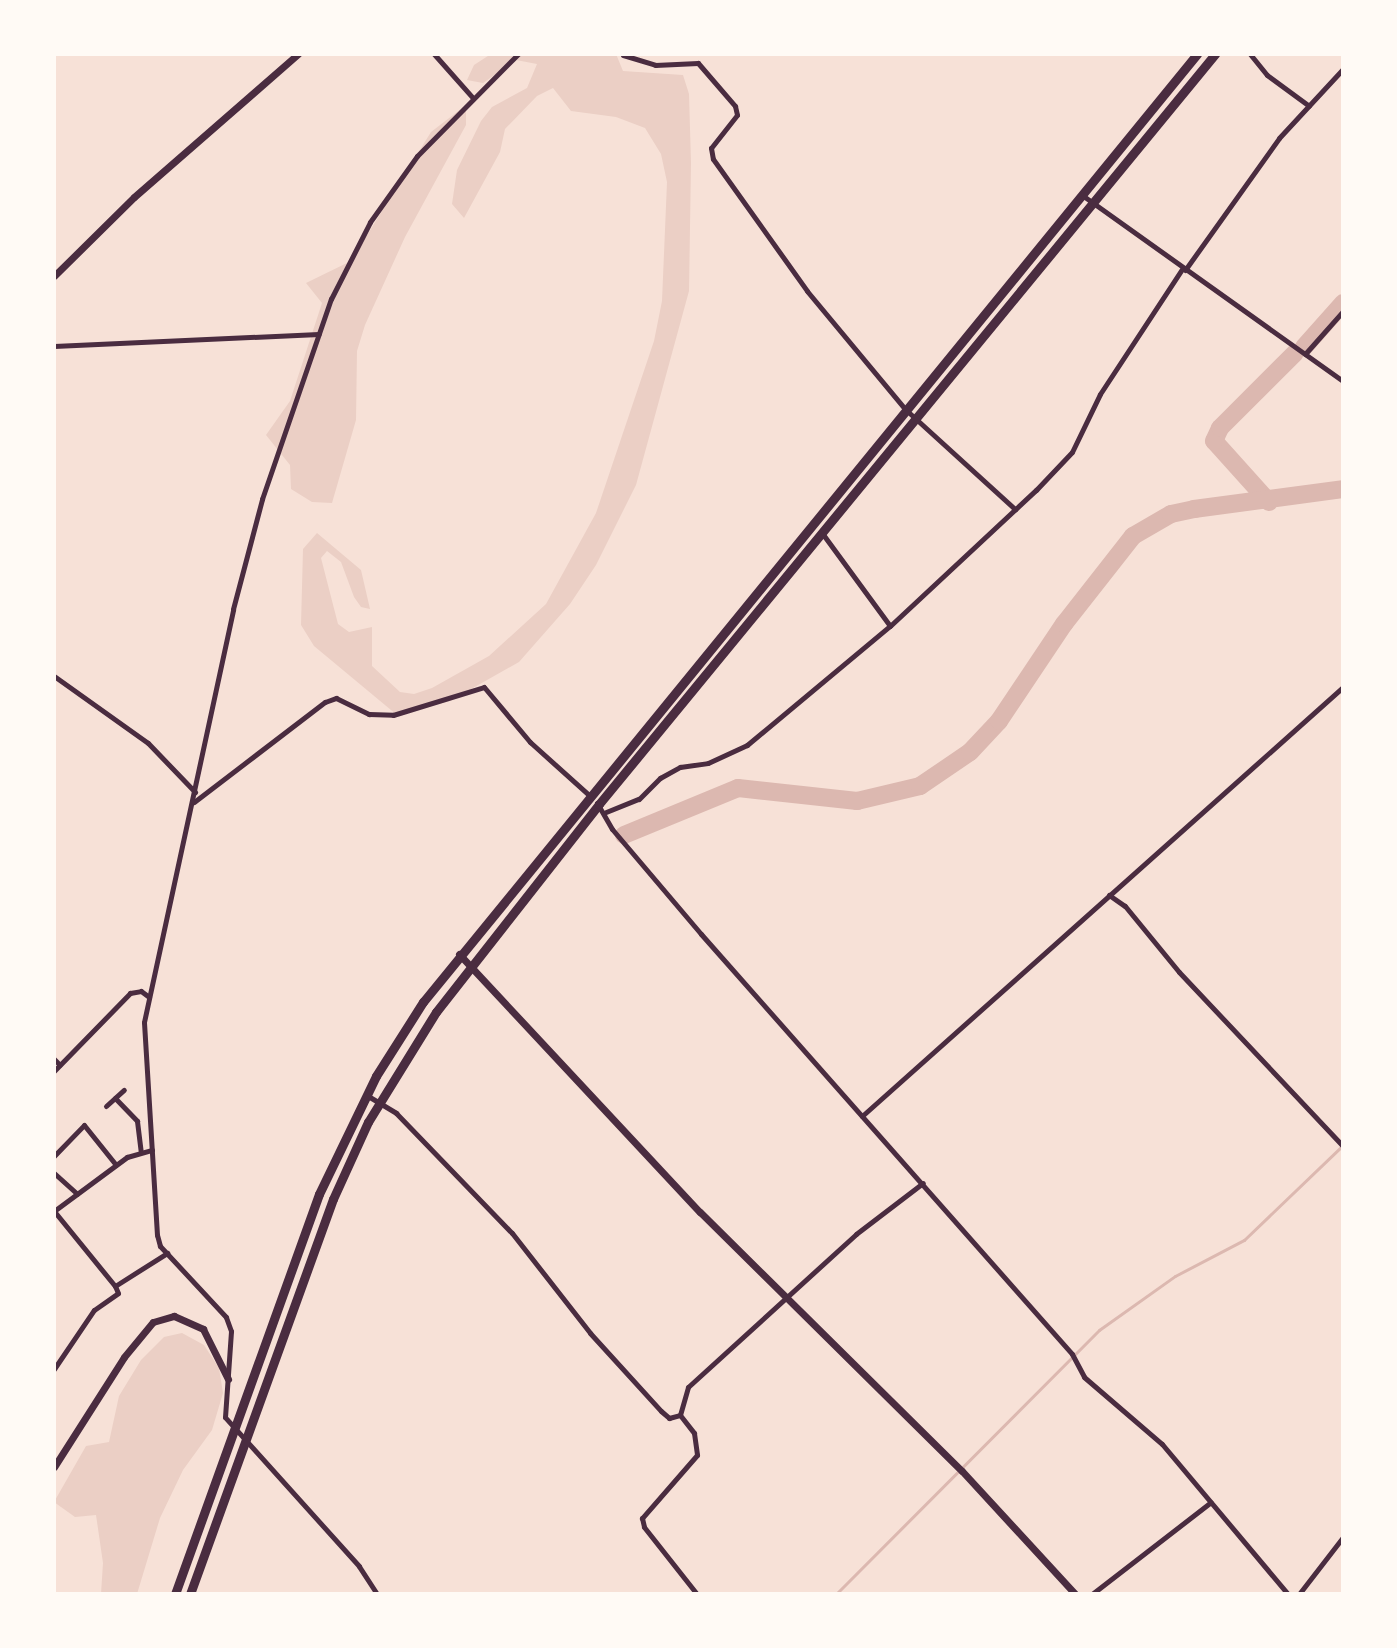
<!DOCTYPE html>
<style>
body{margin:0}
#map{position:relative;width:1397px;height:1648px;overflow:hidden;background:#f7e1d7;font-family:Quicksand,sans-serif}
div>[style]{position:absolute}
.green>*{inset:0;background:#ebcfc5}
.stream>*{height:3px;margin:-1.5px;padding:0 1.5px;transform-origin:1.5px;border-radius:1.5px;background:#dcb8b0}
.river>*{height:18px;margin:-9px;padding:0 9px;transform-origin:9px;border-radius:9px;background:#dcb8b0}
.minor>*{height:5px;margin:-2.5px;padding:0 2.5px;transform-origin:2.5px;border-radius:2.5px;background:#4a2c40}
.tertiary>*{height:7px;margin:-3.5px;padding:0 3.5px;transform-origin:3.5px;border-radius:3.5px;background:#4a2c40}
.secondary>*{height:7px;margin:-3.5px;padding:0 3.5px;transform-origin:3.5px;border-radius:3.5px;background:#4a2c40}
.trunk>*{height:9px;margin:-4.5px;padding:0 4.5px;transform-origin:4.5px;border-radius:4.5px;background:#4a2c40}
span{translate:-50% -50%;white-space:nowrap;text-align:center;line-height:1.15;-webkit-text-stroke:8px #fffaf5;paint-order:stroke}
.frame{position:absolute;inset:0;border:56px solid #fffaf5;pointer-events:none}
</style>
<div id="map">
<div class="green">
<i style="clip-path:polygon(491px 54px,616px 54px,623px 71px,683px 75px,689px 94px,691px 163px,689px 291px,636px 485px,596px 565px,570px 604px,519px 662px,450px 701px,397px 715px,314px 646px,301px 625px,303px 549px,317px 533px,361px 570px,370px 609px,361px 607px,354px 597px,341px 562px,327px 551px,321px 558px,338px 624px,349px 632px,372px 627px,372px 666px,400px 692px,414px 694px,432px 688px,489px 656px,546px 604px,596px 513px,654px 341px,662px 301px,667px 182px,661px 154px,645px 128px,616px 117px,571px 111px,553px 88px,537px 96px,505px 129px,500px 152px,464px 218px,452px 204px,457px 170px,481px 121px,492px 107px,527px 88px,537px 64px,516px 60px,483px 83px,467px 80px,474px 65px)"></i>
<i style="clip-path:polygon(466px 105px,466px 125px,405px 237px,365px 325px,357px 351px,356px 420px,332px 503px,312px 502px,291px 489px,290px 465px,266px 435px,290px 401px,322px 303px,306px 283px,351px 261px,431px 132px)"></i>
<i style="clip-path:polygon(182px 1333px,204px 1345px,219px 1368px,223px 1393px,212px 1430px,183px 1470px,160px 1518px,137px 1594px,101px 1594px,103px 1563px,96px 1515px,75px 1517px,54px 1502px,86px 1446px,109px 1442px,119px 1396px,141px 1360px,164px 1337px)"></i>
</div>
<div class="stream">
<i style="left:836px;top:1594px;width:373px;rotate:-45.1deg"></i>
<i style="left:1099px;top:1330px;width:93px;rotate:-35.4deg"></i>
<i style="left:1175px;top:1276px;width:78px;rotate:-27.6deg"></i>
<i style="left:1244px;top:1240px;width:137px;rotate:-43.8deg"></i>
</div>
<div class="river">
<i style="left:1304px;top:347px;width:59px;rotate:-48.4deg"></i>
<i style="left:1269px;top:502px;width:82px;rotate:-132deg"></i>
<i style="left:1214px;top:441px;width:14px;rotate:-65deg"></i>
<i style="left:1220px;top:428px;width:106px;rotate:-45deg"></i>
<i style="left:624px;top:835px;width:123px;rotate:-22.4deg"></i>
<i style="left:738px;top:788px;width:120px;rotate:6.2deg"></i>
<i style="left:857px;top:801px;width:65px;rotate:-13.4deg"></i>
<i style="left:920px;top:786px;width:60px;rotate:-34.2deg"></i>
<i style="left:970px;top:752px;width:42px;rotate:-46.9deg"></i>
<i style="left:999px;top:721px;width:117px;rotate:-56.2deg"></i>
<i style="left:1064px;top:624px;width:112px;rotate:-51.9deg"></i>
<i style="left:1133px;top:536px;width:44px;rotate:-30.1deg"></i>
<i style="left:1171px;top:514px;width:24px;rotate:-12deg"></i>
<i style="left:1194px;top:509px;width:150px;rotate:-7.6deg"></i>
</div>
<div class="minor">
<i style="left:434px;top:54px;width:57px;rotate:48.5deg"></i>
<i style="left:1250px;top:54px;width:27px;rotate:51deg"></i>
<i style="left:1267px;top:75px;width:52px;rotate:36.4deg"></i>
<i style="left:623px;top:55px;width:34px;rotate:17deg"></i>
<i style="left:655px;top:65px;width:43px;rotate:-2.7deg"></i>
<i style="left:698px;top:63px;width:57px;rotate:49.3deg"></i>
<i style="left:735px;top:106px;width:9px;rotate:77deg"></i>
<i style="left:737px;top:115px;width:42px;rotate:128.2deg"></i>
<i style="left:711px;top:148px;width:11px;rotate:80deg"></i>
<i style="left:713px;top:159px;width:162px;rotate:54.5deg"></i>
<i style="left:807px;top:291px;width:153px;rotate:50.3deg"></i>
<i style="left:905px;top:409px;width:149px;rotate:42.3deg"></i>
<i style="left:1082px;top:195px;width:320px;rotate:35.5deg"></i>
<i style="left:1185px;top:270px;width:162px;rotate:-54.5deg"></i>
<i style="left:1279px;top:138px;width:94px;rotate:-47.2deg"></i>
<i style="left:54px;top:346px;width:265px;rotate:-2.6deg"></i>
<i style="left:1305px;top:354px;width:57px;rotate:-48.5deg"></i>
<i style="left:822px;top:533px;width:115px;rotate:53.8deg"></i>
<i style="left:54px;top:676px;width:115px;rotate:35.5deg"></i>
<i style="left:148px;top:743px;width:68px;rotate:46.2deg"></i>
<i style="left:194px;top:802px;width:165px;rotate:-37.4deg"></i>
<i style="left:325px;top:702px;width:12px;rotate:-20deg"></i>
<i style="left:336px;top:698px;width:37px;rotate:26deg"></i>
<i style="left:369px;top:714px;width:24px;rotate:2deg"></i>
<i style="left:393px;top:715px;width:95px;rotate:-17.1deg"></i>
<i style="left:484px;top:687px;width:72px;rotate:50.1deg"></i>
<i style="left:530px;top:742px;width:81px;rotate:42deg"></i>
<i style="left:597px;top:803px;width:30px;rotate:60deg"></i>
<i style="left:612px;top:829px;width:138px;rotate:49.7deg"></i>
<i style="left:701px;top:934px;width:560px;rotate:48.54deg"></i>
<i style="left:1072px;top:1354px;width:26px;rotate:62deg"></i>
<i style="left:1084px;top:1377px;width:103px;rotate:40.7deg"></i>
<i style="left:1162px;top:1444px;width:196px;rotate:50deg"></i>
<i style="left:606px;top:812px;width:35px;rotate:-22deg"></i>
<i style="left:639px;top:799px;width:30px;rotate:-45deg"></i>
<i style="left:660px;top:778px;width:23px;rotate:-29deg"></i>
<i style="left:680px;top:767px;width:28px;rotate:-8deg"></i>
<i style="left:708px;top:763px;width:43px;rotate:-24.8deg"></i>
<i style="left:747px;top:745px;width:186px;rotate:-39.8deg"></i>
<i style="left:890px;top:626px;width:200px;rotate:-43deg"></i>
<i style="left:1036px;top:490px;width:52px;rotate:-46.5deg"></i>
<i style="left:1072px;top:452px;width:64px;rotate:-64.2deg"></i>
<i style="left:1100px;top:394px;width:149px;rotate:-56.7deg"></i>
<i style="left:1109px;top:895px;width:19px;rotate:35deg"></i>
<i style="left:1125px;top:906px;width:85px;rotate:50.7deg"></i>
<i style="left:1179px;top:972px;width:239px;rotate:46.7deg"></i>
<i style="left:54px;top:1059px;width:8px;rotate:45deg"></i>
<i style="left:54px;top:1071px;width:109px;rotate:-45.7deg"></i>
<i style="left:130px;top:993px;width:11px;rotate:-10deg"></i>
<i style="left:141px;top:991px;width:10px;rotate:37deg"></i>
<i style="left:368px;top:1096px;width:33px;rotate:31deg"></i>
<i style="left:396px;top:1113px;width:167px;rotate:46deg"></i>
<i style="left:512px;top:1233px;width:127px;rotate:52deg"></i>
<i style="left:590px;top:1333px;width:105px;rotate:47.7deg"></i>
<i style="left:661px;top:1411px;width:11px;rotate:41deg"></i>
<i style="left:669px;top:1418px;width:11px;rotate:-15deg"></i>
<i style="left:115px;top:1098px;width:32px;rotate:46deg"></i>
<i style="left:137px;top:1121px;width:31px;rotate:83deg"></i>
<i style="left:106px;top:1106px;width:24px;rotate:-42deg"></i>
<i style="left:862px;top:1116px;width:645px;rotate:-41.73deg"></i>
<i style="left:54px;top:1156px;width:43px;rotate:-45.9deg"></i>
<i style="left:84px;top:1125px;width:51px;rotate:51.3deg"></i>
<i style="left:54px;top:1173px;width:31px;rotate:42deg"></i>
<i style="left:54px;top:1211px;width:97px;rotate:50.9deg"></i>
<i style="left:115px;top:1286px;width:62px;rotate:-32.4deg"></i>
<i style="left:54px;top:1211px;width:91px;rotate:-36.5deg"></i>
<i style="left:127px;top:1157px;width:26px;rotate:-16deg"></i>
<i style="left:54px;top:1369px;width:71px;rotate:-55.9deg"></i>
<i style="left:94px;top:1310px;width:29px;rotate:-35deg"></i>
<i style="left:118px;top:1293px;width:8px;rotate:-113deg"></i>
<i style="left:680px;top:1415px;width:29px;rotate:-74deg"></i>
<i style="left:688px;top:1387px;width:227px;rotate:-42.3deg"></i>
<i style="left:856px;top:1234px;width:84px;rotate:-37.3deg"></i>
<i style="left:680px;top:1415px;width:23px;rotate:52deg"></i>
<i style="left:694px;top:1433px;width:22px;rotate:82deg"></i>
<i style="left:697px;top:1455px;width:84px;rotate:131.1deg"></i>
<i style="left:642px;top:1518px;width:9px;rotate:77deg"></i>
<i style="left:644px;top:1527px;width:85px;rotate:51.7deg"></i>
<i style="left:377px;top:1594px;width:33px;rotate:-123deg"></i>
<i style="left:359px;top:1566px;width:200px;rotate:-132deg"></i>
<i style="left:225px;top:1417px;width:86px;rotate:-86deg"></i>
<i style="left:231px;top:1331px;width:15px;rotate:-110deg"></i>
<i style="left:226px;top:1317px;width:97px;rotate:-132.9deg"></i>
<i style="left:160px;top:1246px;width:11px;rotate:-105deg"></i>
<i style="left:157px;top:1235px;width:213px;rotate:-93.5deg"></i>
<i style="left:144px;top:1022px;width:422px;rotate:-77.8deg"></i>
<i style="left:233px;top:609px;width:114px;rotate:-75.2deg"></i>
<i style="left:262px;top:499px;width:212px;rotate:-71deg"></i>
<i style="left:331px;top:299px;width:86px;rotate:-63.1deg"></i>
<i style="left:370px;top:222px;width:81px;rotate:-54.5deg"></i>
<i style="left:417px;top:156px;width:144px;rotate:-45.3deg"></i>
<i style="left:1092px;top:1594px;width:150px;rotate:-37.7deg"></i>
<i style="left:1299px;top:1594px;width:72px;rotate:-52.3deg"></i>
</div>
<div class="tertiary">
<i style="left:459px;top:954px;width:353px;rotate:47deg"></i>
<i style="left:700px;top:1212px;width:368px;rotate:44.7deg"></i>
<i style="left:962px;top:1471px;width:167px;rotate:47.4deg"></i>
<i style="left:54px;top:1467px;width:130px;rotate:-57.5deg"></i>
<i style="left:124px;top:1357px;width:45px;rotate:-50.4deg"></i>
<i style="left:153px;top:1322px;width:22px;rotate:-16deg"></i>
<i style="left:174px;top:1316px;width:32px;rotate:24deg"></i>
<i style="left:203px;top:1329px;width:56px;rotate:63.4deg"></i>
</div>
<div class="secondary">
<i style="left:54px;top:276px;width:112px;rotate:-44.6deg"></i>
<i style="left:134px;top:197px;width:218px;rotate:-41.1deg"></i>
</div>
<div class="trunk">
<i style="left:175px;top:1594px;width:425px;rotate:-70.2deg"></i>
<i style="left:319px;top:1194px;width:131px;rotate:-64.2deg"></i>
<i style="left:376px;top:1076px;width:88px;rotate:-57.6deg"></i>
<i style="left:423px;top:1002px;width:1224px;rotate:-50.77deg"></i>
<i style="left:190px;top:1594px;width:420px;rotate:-70.1deg"></i>
<i style="left:333px;top:1199px;width:85px;rotate:-65.6deg"></i>
<i style="left:368px;top:1122px;width:129px;rotate:-58.3deg"></i>
<i style="left:436px;top:1012px;width:264px;rotate:-51.9deg"></i>
<i style="left:599px;top:804px;width:971px;rotate:-50.6deg"></i>
</div>
<div class="frame"></div>
</div>
